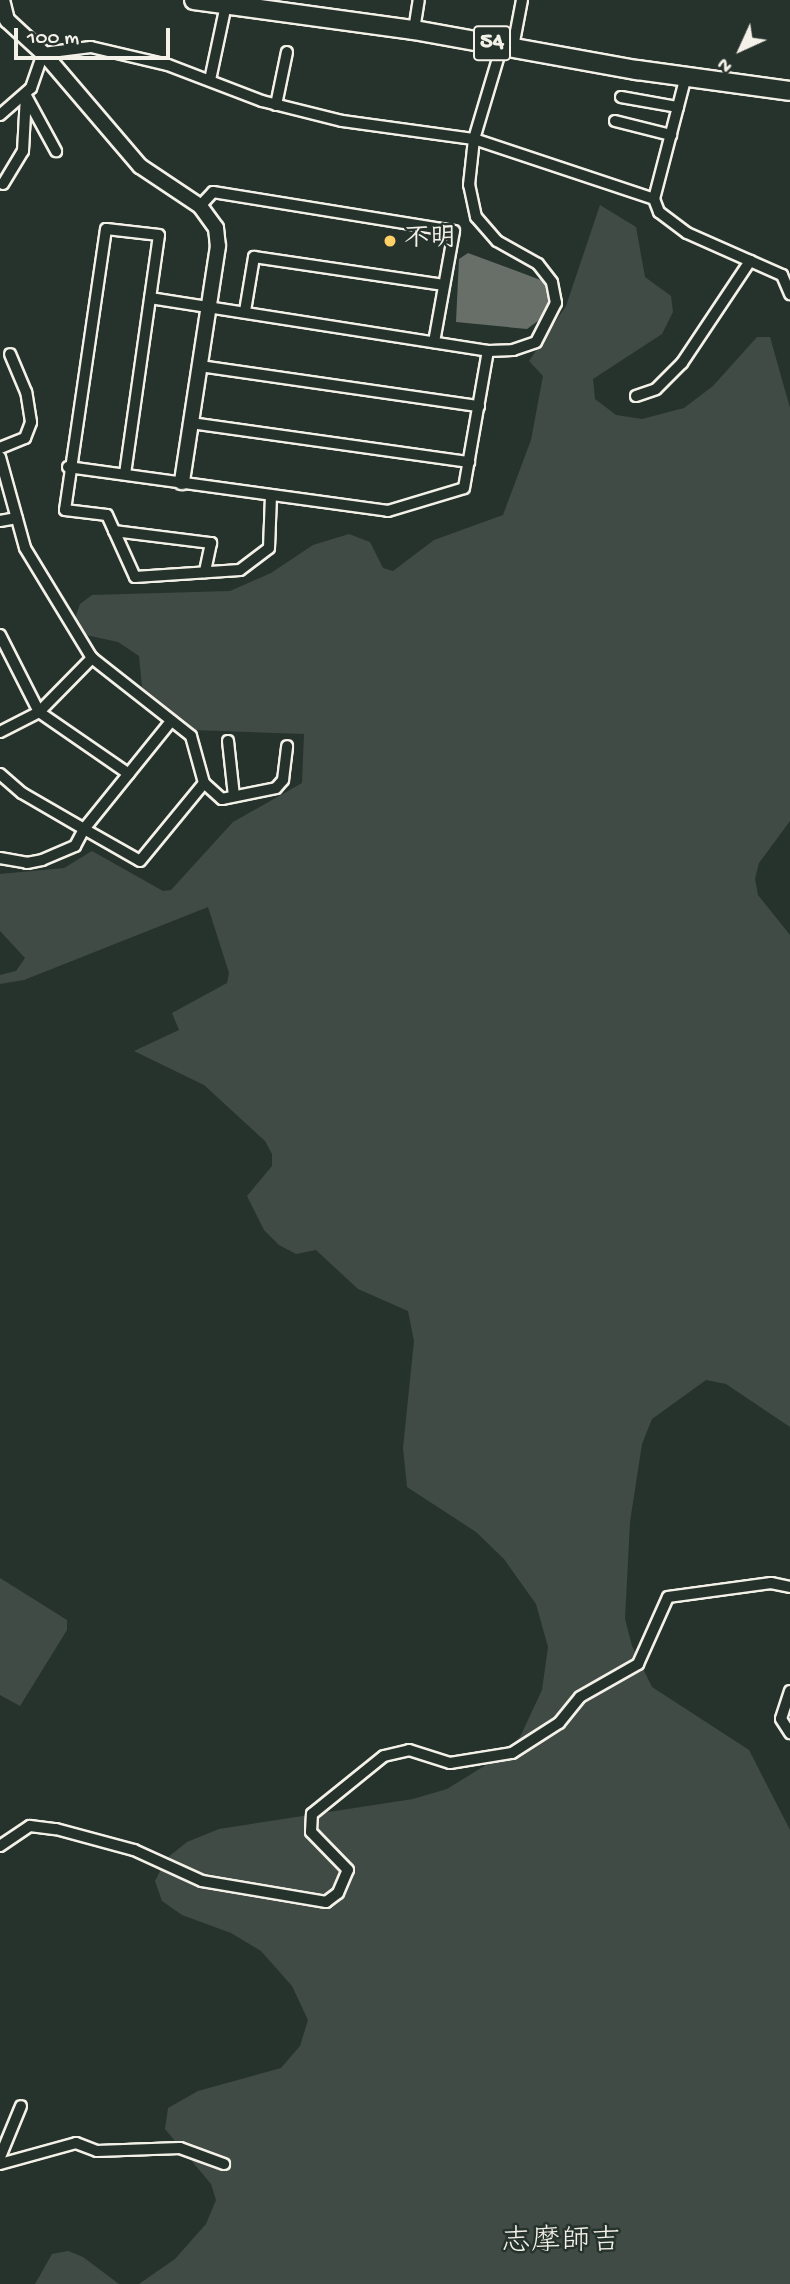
<!DOCTYPE html>
<meta charset="utf-8">
<style>
body{margin:0}
#map{position:relative;width:790px;height:2284px;overflow:hidden;background:#26332d;font-family:"Gochi Hand","Klee One",sans-serif}
div>[style]{position:absolute}
.green>*{inset:0;background:#414b45}
.water>*{inset:0;background:#676f68}
.roads{filter:drop-shadow(2px 0 #f4f1e8) drop-shadow(-2px 0 #f4f1e8) drop-shadow(0 2px #f4f1e8) drop-shadow(0 -2px #f4f1e8)}
.minor>*{height:10px;margin:-5px;padding:0 5px;transform-origin:5px;border-radius:5px;background:#26332d}
.tertiary>*{height:14px;margin:-7px;padding:0 7px;transform-origin:7px;border-radius:7px;background:#26332d}
.primary>*{height:18px;margin:-9px;padding:0 9px;transform-origin:9px;border-radius:9px;background:#26332d}
.dots>*{width:19px;height:19px;translate:-50% -50%;box-sizing:border-box;border:4px solid #26332d;border-radius:50%}
span{translate:-50% -50%;white-space:nowrap;text-align:center;line-height:1.15;-webkit-text-stroke:5px #26332d;paint-order:stroke}
.shield-label span{padding:2px 5px;background:#26332d;border:2px solid;border-radius:5px;-webkit-text-stroke-width:0}
.shield-label{font-size:24px;color:#f4f1e8;font-weight:700}
.poi-label{font-size:26px;color:#f4f1e8;font-weight:700}
.left{translate:0 -50%;text-align:left}
.quarter-label{font-size:30px;color:#f4f1e8}
.north{position:absolute;left:706px;top:14px;width:70px;height:70px;-webkit-text-stroke:5px #26332d;paint-order:stroke;rotate:225deg;font-size:19px;font-weight:700;line-height:28px;text-align:center;color:#f4f1e8}
.north::after{content:'';display:block;margin:auto;width:24px;height:32px;background:#f4f1e8;clip-path:polygon(50% 0,100% 100%,50% 72%,0 100%)}
.scale{position:absolute;left:14px;top:28px;width:156px;height:32px;box-sizing:border-box;border:4px solid #f4f1e8;border-top:0;padding-left:9px;font-size:21px;line-height:24px;white-space:nowrap;color:#f4f1e8;-webkit-text-stroke:5px #26332d;paint-order:stroke}
</style>
<div id="map">
<div class="green">
<i style="clip-path:polygon(600px 205px,636px 227px,645px 277px,671px 296px,673px 312px,662px 334px,593px 379px,595px 399px,616px 415px,642px 419px,684px 408px,713px 386px,757px 337px,770px 337px,790px 408px,790px 821px,759px 863px,755px 879px,758px 895px,790px 935px,790px 1427px,726px 1384px,706px 1380px,652px 1419px,642px 1444px,630px 1522px,625px 1619px,632px 1646px,652px 1687px,749px 1750px,790px 1830px,790px 2284px,139px 2284px,175px 2259px,206px 2224px,216px 2200px,211px 2184px,165px 2129px,168px 2108px,198px 2091px,281px 2068px,300px 2046px,308px 2020px,292px 1986px,261px 1951px,231px 1933px,182px 1915px,162px 1901px,155px 1881px,167px 1858px,187px 1842px,219px 1829px,413px 1799px,447px 1789px,499px 1757px,520px 1737px,542px 1690px,548px 1647px,536px 1604px,504px 1559px,476px 1532px,407px 1487px,403px 1448px,414px 1341px,408px 1311px,358px 1289px,316px 1250px,296px 1254px,279px 1245px,264px 1230px,247px 1196px,272px 1166px,272px 1154px,265px 1141px,204px 1085px,134px 1051px,179px 1030px,172px 1013px,227px 983px,229px 973px,208px 907px,24px 980px,0 984px,0 975px,16px 971px,25px 958px,0 931px,0 874px,64px 868px,92px 851px,163px 891px,171px 890px,233px 822px,302px 783px,304px 734px,194px 730px,142px 687px,139px 656px,118px 642px,81px 634px,75px 618px,80px 604px,92px 595px,230px 591px,271px 573px,313px 545px,349px 534px,370px 542px,383px 568px,393px 571px,434px 540px,503px 515px,531px 440px,543px 376px,529px 361px,566px 306px)"></i>
<i style="clip-path:polygon(0 1578px,67px 1620px,67px 1630px,20px 1706px,0 1695px)"></i>
<i style="clip-path:polygon(68px 2251px,83px 2257px,119px 2284px,35px 2284px,52px 2254px)"></i>
</div>
<div class="water">
<i style="clip-path:polygon(468px 253px,546px 282px,552px 296px,550px 312px,527px 329px,456px 322px,459px 259px)"></i>
</div>
<div class="roads">
<div class="minor">
<i style="left:414px;top:30px;width:30px;rotate:-81deg"></i>
<i style="left:513px;top:47px;width:48px;rotate:-79.2deg"></i>
<i style="left:686px;top:76px;width:127px;rotate:104.6deg"></i>
<i style="left:654px;top:199px;width:14px;rotate:69deg"></i>
<i style="left:659px;top:212px;width:35px;rotate:37deg"></i>
<i style="left:687px;top:233px;width:104px;rotate:23.9deg"></i>
<i style="left:782px;top:275px;width:21px;rotate:67deg"></i>
<i style="left:210px;top:80px;width:77px;rotate:-78deg"></i>
<i style="left:26px;top:96px;width:63px;rotate:61.4deg"></i>
<i style="left:621px;top:97px;width:58px;rotate:10deg"></i>
<i style="left:276px;top:105px;width:54px;rotate:-78.3deg"></i>
<i style="left:0;top:115px;width:41px;rotate:-41.1deg"></i>
<i style="left:31px;top:88px;width:37px;rotate:-71deg"></i>
<i style="left:43px;top:53px;width:48px;rotate:-7.1deg"></i>
<i style="left:91px;top:47px;width:79px;rotate:13.2deg"></i>
<i style="left:168px;top:65px;width:101px;rotate:21deg"></i>
<i style="left:262px;top:101px;width:82px;rotate:14deg"></i>
<i style="left:342px;top:121px;width:133px;rotate:7.8deg"></i>
<i style="left:474px;top:139px;width:190px;rotate:18.4deg"></i>
<i style="left:615px;top:121px;width:58px;rotate:14deg"></i>
<i style="left:3px;top:184px;width:39px;rotate:-59deg"></i>
<i style="left:23px;top:151px;width:55px;rotate:-86.9deg"></i>
<i style="left:200px;top:206px;width:19px;rotate:-47deg"></i>
<i style="left:213px;top:192px;width:244px;rotate:9.2deg"></i>
<i style="left:454px;top:231px;width:113px;rotate:100.2deg"></i>
<i style="left:150px;top:298px;width:342px;rotate:8.9deg"></i>
<i style="left:488px;top:351px;width:25px;rotate:-2deg"></i>
<i style="left:513px;top:350px;width:24px;rotate:-19deg"></i>
<i style="left:536px;top:342px;width:44px;rotate:-62.9deg"></i>
<i style="left:556px;top:303px;width:21px;rotate:-101deg"></i>
<i style="left:552px;top:282px;width:23px;rotate:-128deg"></i>
<i style="left:538px;top:264px;width:47px;rotate:-150.7deg"></i>
<i style="left:497px;top:241px;width:32px;rotate:-131deg"></i>
<i style="left:476px;top:217px;width:33px;rotate:-102deg"></i>
<i style="left:469px;top:185px;width:46px;rotate:-83.8deg"></i>
<i style="left:474px;top:139px;width:98px;rotate:-73.4deg"></i>
<i style="left:245px;top:311px;width:55px;rotate:-80.5deg"></i>
<i style="left:254px;top:257px;width:192px;rotate:8.4deg"></i>
<i style="left:200px;top:366px;width:282px;rotate:8.2deg"></i>
<i style="left:636px;top:396px;width:21px;rotate:-19deg"></i>
<i style="left:656px;top:389px;width:37px;rotate:-45deg"></i>
<i style="left:682px;top:363px;width:123px;rotate:-56.3deg"></i>
<i style="left:191px;top:423px;width:281px;rotate:8deg"></i>
<i style="left:0;top:448px;width:27px;rotate:-22deg"></i>
<i style="left:25px;top:438px;width:17px;rotate:-69deg"></i>
<i style="left:31px;top:422px;width:30px;rotate:-99deg"></i>
<i style="left:26px;top:392px;width:41px;rotate:-112.8deg"></i>
<i style="left:0;top:457px;width:94px;rotate:74.6deg"></i>
<i style="left:25px;top:548px;width:129px;rotate:58.7deg"></i>
<i style="left:92px;top:658px;width:126px;rotate:38.2deg"></i>
<i style="left:191px;top:736px;width:49px;rotate:74.5deg"></i>
<i style="left:204px;top:783px;width:24px;rotate:42deg"></i>
<i style="left:222px;top:799px;width:55px;rotate:-11.5deg"></i>
<i style="left:276px;top:788px;width:11px;rotate:-49deg"></i>
<i style="left:283px;top:780px;width:34px;rotate:-83deg"></i>
<i style="left:68px;top:467px;width:323px;rotate:7.8deg"></i>
<i style="left:388px;top:511px;width:79px;rotate:-16.8deg"></i>
<i style="left:464px;top:488px;width:139px;rotate:-80.1deg"></i>
<i style="left:125px;top:474px;width:241px;rotate:-81.9deg"></i>
<i style="left:159px;top:235px;width:53px;rotate:-173.5deg"></i>
<i style="left:106px;top:229px;width:284px;rotate:98.3deg"></i>
<i style="left:65px;top:510px;width:42px;rotate:6.8deg"></i>
<i style="left:107px;top:515px;width:68px;rotate:65.7deg"></i>
<i style="left:135px;top:577px;width:105px;rotate:-3.8deg"></i>
<i style="left:240px;top:570px;width:36px;rotate:-37deg"></i>
<i style="left:269px;top:548px;width:53px;rotate:-87.8deg"></i>
<i style="left:0;top:521px;width:17px;rotate:-10deg"></i>
<i style="left:114px;top:531px;width:98px;rotate:7.1deg"></i>
<i style="left:211px;top:543px;width:30px;rotate:102deg"></i>
<i style="left:0;top:635px;width:86px;rotate:63.1deg"></i>
<i style="left:39px;top:712px;width:109px;rotate:34.6deg"></i>
<i style="left:0;top:732px;width:44px;rotate:-27.1deg"></i>
<i style="left:39px;top:712px;width:76px;rotate:-45.5deg"></i>
<i style="left:228px;top:741px;width:55px;rotate:83.8deg"></i>
<i style="left:0;top:774px;width:29px;rotate:41deg"></i>
<i style="left:22px;top:793px;width:72px;rotate:30.1deg"></i>
<i style="left:84px;top:829px;width:139px;rotate:-51.1deg"></i>
<i style="left:0;top:858px;width:27px;rotate:10deg"></i>
<i style="left:27px;top:863px;width:15px;rotate:-11deg"></i>
<i style="left:42px;top:860px;width:36px;rotate:-23deg"></i>
<i style="left:75px;top:846px;width:19px;rotate:-62deg"></i>
<i style="left:84px;top:829px;width:64px;rotate:29.7deg"></i>
<i style="left:140px;top:861px;width:101px;rotate:-50.6deg"></i>
<i style="left:790px;top:1691px;width:29px;rotate:108deg"></i>
<i style="left:781px;top:1719px;width:17px;rotate:57deg"></i>
<i style="left:0;top:1846px;width:36px;rotate:-34deg"></i>
<i style="left:30px;top:1826px;width:26px;rotate:7deg"></i>
<i style="left:56px;top:1829px;width:81px;rotate:15.1deg"></i>
<i style="left:134px;top:1850px;width:75px;rotate:24.5deg"></i>
<i style="left:202px;top:1881px;width:126px;rotate:9.6deg"></i>
<i style="left:326px;top:1902px;width:15px;rotate:-37deg"></i>
<i style="left:338px;top:1893px;width:25px;rotate:-67deg"></i>
<i style="left:348px;top:1870px;width:53px;rotate:-134.2deg"></i>
<i style="left:311px;top:1832px;width:18px;rotate:-87deg"></i>
<i style="left:312px;top:1814px;width:92px;rotate:-38.9deg"></i>
<i style="left:384px;top:1756px;width:26px;rotate:-13deg"></i>
<i style="left:409px;top:1750px;width:43px;rotate:17.6deg"></i>
<i style="left:450px;top:1763px;width:63px;rotate:-9.2deg"></i>
<i style="left:512px;top:1753px;width:56px;rotate:-32.6deg"></i>
<i style="left:559px;top:1723px;width:33px;rotate:-51deg"></i>
<i style="left:580px;top:1697px;width:67px;rotate:-29.6deg"></i>
<i style="left:638px;top:1664px;width:73px;rotate:-65.9deg"></i>
<i style="left:668px;top:1597px;width:104px;rotate:-7.7deg"></i>
<i style="left:771px;top:1583px;width:19px;rotate:12deg"></i>
<i style="left:0;top:2157px;width:55px;rotate:-67.6deg"></i>
<i style="left:0;top:2164px;width:79px;rotate:-15.4deg"></i>
<i style="left:76px;top:2143px;width:22px;rotate:21deg"></i>
<i style="left:97px;top:2151px;width:83px;rotate:-2.1deg"></i>
<i style="left:180px;top:2148px;width:47px;rotate:20deg"></i>
</div>
<div class="tertiary">
<i style="left:2px;top:0;width:21px;rotate:76deg"></i>
<i style="left:7px;top:20px;width:53px;rotate:42.7deg"></i>
<i style="left:46px;top:56px;width:145px;rotate:49.5deg"></i>
<i style="left:140px;top:166px;width:72px;rotate:33.7deg"></i>
<i style="left:200px;top:206px;width:27px;rotate:54deg"></i>
<i style="left:216px;top:228px;width:18px;rotate:84deg"></i>
<i style="left:218px;top:246px;width:239px;rotate:98.7deg"></i>
</div>
<div class="primary">
<i style="left:194px;top:0;width:222px;rotate:7.8deg"></i>
<i style="left:414px;top:30px;width:227px;rotate:10.2deg"></i>
<i style="left:637px;top:70px;width:154px;rotate:7.8deg"></i>
</div>
</div>
<div class="dots">
<i style="left:390px;top:241px;background:#ffd166"></i>
</div>
<div class="shield-label">
<span style="left:492px;top:43px">54</span>
</div>
<div class="poi-label">
<span class="left" style="left:404px;top:241px">不明</span>
</div>
<div class="quarter-label">
<span style="left:561px;top:2244px">志摩師吉</span>
</div>
<div class="north">N</div>
<div class="scale">100 m</div>
</div>
